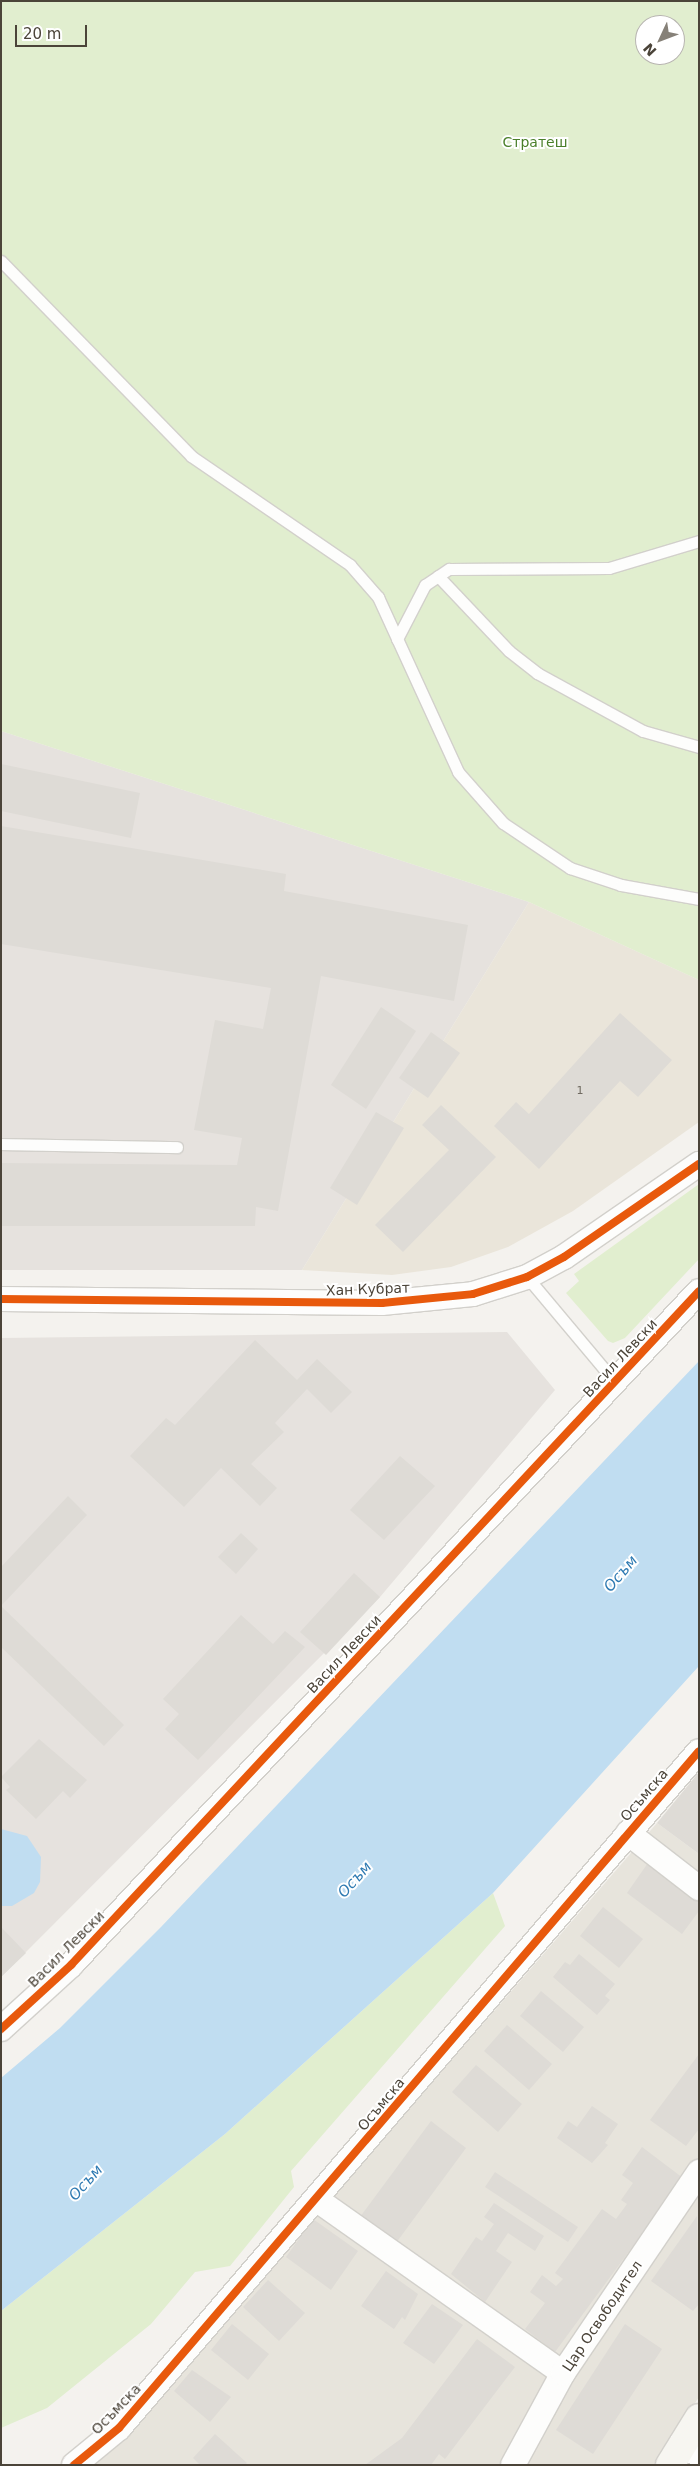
<!DOCTYPE html>
<meta charset="utf-8">
<style>
body{margin:0}
#map{position:relative;width:700px;height:2466px;overflow:hidden;background:#f4f2ee;font-family:"DejaVu Sans",sans-serif}
div>[style]{position:absolute}
.residential>*{inset:0;background:#e7e4dc}
.industrial>*{inset:0;background:#e6e2de}
.education>*{inset:0;background:#eae5da}
.green>*{inset:0;background:#e1eecf}
.water>*{inset:0;background:#c0ddf1}
.building>*{inset:0;background:#dedbd6}
.roads{filter:drop-shadow(1px 0 #d2d0cb) drop-shadow(-1px 0 #d2d0cb) drop-shadow(0 1px #d2d0cb) drop-shadow(0 -1px #d2d0cb)}
.lane>*{height:11px;margin:-5.5px;padding:0 5.5px;transform-origin:5.5px;border-radius:5.5px;background:#fdfdfc}
.street>*{height:24px;margin:-12px;padding:0 12px;transform-origin:12px;border-radius:12px;background:#fdfdfc}
.secondary>*{height:28px;margin:-14px;padding:0 14px;transform-origin:14px;border-radius:14px;background:#f7f6f1}
.cycleway>*{height:8px;margin:-4px;padding:0 4px;transform-origin:4px;border-radius:4px;background:#e8590c}
span{translate:-50% -50%;white-space:nowrap;text-align:center;line-height:1.15;-webkit-text-stroke:4px #fff;paint-order:stroke}
.number-label{font-size:11px;color:#706a61}
.number-label span{-webkit-text-stroke-width:0}
.park-label{font-size:14px;color:#4a7f2a}
.street-label{font-size:14px;color:#4b4439}
.water-label{font-size:15px;color:#2e7ab2;font-style:italic}
.frame{position:absolute;inset:0;border:2px solid #4b4439;pointer-events:none}
.north{position:absolute;left:635px;top:15px;width:50px;height:50px;box-sizing:border-box;background:#fff;border:1px solid #b7b4b0;border-radius:50%;rotate:227deg;font-size:14px;font-weight:700;line-height:20px;text-align:center;color:#4b4439}
.north::after{content:'';display:block;margin:auto;width:18px;height:22px;background:#868178;clip-path:polygon(50% 0,100% 100%,50% 72%,0 100%)}
.scale{position:absolute;left:15px;top:25px;width:72px;height:22px;box-sizing:border-box;border:2px solid #4b4439;border-top:0;padding-left:6px;font-size:15px;line-height:18px;white-space:nowrap;color:#4b4439;-webkit-text-stroke:4px #fff;paint-order:stroke}
</style>
<div id="map">
<div class="residential">
<i style="clip-path:polygon(657px 1823px,699px 1854px,699px 2397px,655px 2465px,92px 2465px,320px 2212px)"></i>
</div>
<div class="industrial">
<i style="clip-path:polygon(1px 731px,529px 902px,302px 1270px,1px 1270px)"></i>
<i style="clip-path:polygon(507px 1332px,555px 1390px,380px 1597px,1px 1977px,1px 1338px)"></i>
</div>
<div class="education">
<i style="clip-path:polygon(529px 902px,699px 980px,699px 1122px,573px 1211px,508px 1247px,451px 1267px,392px 1275px,302px 1270px)"></i>
</div>
<div class="green">
<i style="clip-path:polygon(evenodd,1px 1px,699px 1px,699px 980px,529px 902px,1px 731px,1px 1px,645px 25px,675px 25px,675px 55px,645px 55px,645px 25px)"></i>
<i style="clip-path:polygon(699px 1184px,699px 1259px,625px 1338px,613px 1343px,608px 1341px,566px 1293px,579px 1281px,574px 1274px)"></i>
<i style="clip-path:polygon(493px 1893px,505px 1926px,291px 2171px,294px 2187px,230px 2266px,195px 2272px,151px 2324px,47px 2408px,1px 2428px,1px 2311px,225px 2134px)"></i>
</div>
<div class="water">
<i style="clip-path:polygon(699px 1361px,699px 1666px,493px 1893px,225px 2134px,1px 2311px,1px 2078px,60px 2028px,161px 1927px)"></i>
<i style="clip-path:polygon(1px 1829px,27px 1836px,41px 1857px,40px 1882px,34px 1893px,12px 1906px,1px 1906px)"></i>
</div>
<div class="building">
<i style="clip-path:polygon(1px 764px,140px 793px,131px 838px,1px 811px)"></i>
<i style="clip-path:polygon(1px 826px,286px 874px,284px 891px,468px 925px,454px 1001px,321px 976px,278px 1211px,256px 1207px,255px 1226px,1px 1226px,1px 1163px,237px 1165px,242px 1138px,194px 1130px,215px 1020px,263px 1029px,271px 988px,1px 944px)"></i>
<i style="clip-path:polygon(381px 1007px,416px 1031px,366px 1109px,331px 1085px)"></i>
<i style="clip-path:polygon(620px 1013px,672px 1060px,638px 1097px,620px 1081px,539px 1169px,494px 1126px,516px 1102px,529px 1114px)"></i>
<i style="clip-path:polygon(431px 1032px,460px 1053px,428px 1098px,399px 1078px)"></i>
<i style="clip-path:polygon(441px 1105px,496px 1157px,403px 1252px,375px 1225px,449px 1150px,422px 1125px)"></i>
<i style="clip-path:polygon(376px 1112px,404px 1128px,357px 1205px,330px 1188px)"></i>
<i style="clip-path:polygon(255px 1340px,297px 1380px,317px 1359px,352px 1392px,331px 1413px,307px 1389px,275px 1423px,284px 1432px,251px 1464px,277px 1488px,260px 1506px,221px 1468px,184px 1507px,130px 1456px,166px 1418px,175px 1425px)"></i>
<i style="clip-path:polygon(400px 1456px,435px 1486px,384px 1540px,350px 1510px)"></i>
<i style="clip-path:polygon(68px 1496px,87px 1515px,1px 1606px,1px 1567px)"></i>
<i style="clip-path:polygon(241px 1533px,258px 1549px,236px 1574px,218px 1557px)"></i>
<i style="clip-path:polygon(354px 1573px,380px 1597px,326px 1655px,300px 1632px)"></i>
<i style="clip-path:polygon(1px 1606px,124px 1725px,104px 1746px,1px 1647px)"></i>
<i style="clip-path:polygon(241px 1615px,273px 1644px,285px 1631px,305px 1647px,198px 1760px,165px 1729px,179px 1714px,163px 1699px)"></i>
<i style="clip-path:polygon(39px 1739px,87px 1780px,70px 1798px,63px 1791px,36px 1819px,6px 1790px,10px 1787px,1px 1777px)"></i>
<i style="clip-path:polygon(699px 1772px,699px 1854px,657px 1823px)"></i>
<i style="clip-path:polygon(650px 1860px,699px 1897px,699px 1911px,682px 1934px,627px 1893px)"></i>
<i style="clip-path:polygon(603px 1907px,643px 1939px,619px 1968px,580px 1936px)"></i>
<i style="clip-path:polygon(1px 1927px,26px 1953px,1px 1977px)"></i>
<i style="clip-path:polygon(579px 1954px,615px 1984px,605px 1996px,610px 2000px,597px 2015px,553px 1977px,565px 1962px,570px 1965px)"></i>
<i style="clip-path:polygon(541px 1991px,584px 2027px,563px 2052px,520px 2016px)"></i>
<i style="clip-path:polygon(507px 2025px,552px 2064px,529px 2090px,484px 2051px)"></i>
<i style="clip-path:polygon(699px 2054px,699px 2129px,686px 2146px,650px 2120px)"></i>
<i style="clip-path:polygon(476px 2065px,522px 2104px,498px 2132px,452px 2092px)"></i>
<i style="clip-path:polygon(592px 2106px,618px 2124px,605px 2143px,608px 2145px,592px 2163px,557px 2138px,568px 2121px,577px 2127px)"></i>
<i style="clip-path:polygon(431px 2121px,466px 2148px,396px 2243px,360px 2217px)"></i>
<i style="clip-path:polygon(642px 2147px,683px 2178px,555px 2352px,525px 2329px,545px 2303px,530px 2292px,542px 2275px,556px 2286px,563px 2279px,555px 2273px,602px 2209px,616px 2219px,627px 2204px,621px 2200px,633px 2183px,622px 2175px)"></i>
<i style="clip-path:polygon(495px 2172px,578px 2227px,568px 2242px,485px 2187px)"></i>
<i style="clip-path:polygon(494px 2203px,544px 2236px,535px 2251px,508px 2233px,496px 2251px,512px 2262px,485px 2302px,451px 2274px,476px 2237px,482px 2241px,494px 2224px,484px 2217px)"></i>
<i style="clip-path:polygon(697px 2216px,699px 2304px,693px 2311px,651px 2281px)"></i>
<i style="clip-path:polygon(313px 2219px,358px 2251px,331px 2290px,286px 2257px)"></i>
<i style="clip-path:polygon(386px 2271px,418px 2294px,405px 2320px,402px 2317px,394px 2329px,361px 2306px)"></i>
<i style="clip-path:polygon(268px 2280px,305px 2313px,279px 2341px,243px 2307px)"></i>
<i style="clip-path:polygon(432px 2304px,463px 2325px,434px 2364px,403px 2343px)"></i>
<i style="clip-path:polygon(232px 2324px,269px 2354px,248px 2380px,211px 2350px)"></i>
<i style="clip-path:polygon(625px 2324px,662px 2349px,593px 2454px,556px 2430px)"></i>
<i style="clip-path:polygon(477px 2339px,515px 2367px,445px 2459px,439px 2454px,431px 2465px,365px 2465px,402px 2438px)"></i>
<i style="clip-path:polygon(192px 2370px,231px 2397px,210px 2422px,174px 2391px)"></i>
<i style="clip-path:polygon(215px 2434px,247px 2463px,245px 2465px,200px 2465px,193px 2458px)"></i>
</div>
<div class="roads">
<div class="lane">
<i style="left:1px;top:261px;width:272px;rotate:45.7deg"></i>
<i style="left:191px;top:456px;width:193px;rotate:34.4deg"></i>
<i style="left:350px;top:565px;width:43px;rotate:48.8deg"></i>
<i style="left:378px;top:597px;width:192px;rotate:65.4deg"></i>
<i style="left:458px;top:772px;width:68px;rotate:48.6deg"></i>
<i style="left:503px;top:823px;width:81px;rotate:33.9deg"></i>
<i style="left:570px;top:868px;width:54px;rotate:18.4deg"></i>
<i style="left:621px;top:885px;width:79px;rotate:10.2deg"></i>
<i style="left:438px;top:576px;width:103px;rotate:46.6deg"></i>
<i style="left:509px;top:651px;width:36px;rotate:38deg"></i>
<i style="left:537px;top:673px;width:121px;rotate:28.7deg"></i>
<i style="left:643px;top:731px;width:58px;rotate:15.9deg"></i>
<i style="left:397px;top:639px;width:61px;rotate:-62.6deg"></i>
<i style="left:425px;top:585px;width:29px;rotate:-34deg"></i>
<i style="left:449px;top:569px;width:160px;rotate:-0.4deg"></i>
<i style="left:609px;top:568px;width:94px;rotate:-16.7deg"></i>
<i style="left:1px;top:1144px;width:176px;rotate:1deg"></i>
<i style="left:527px;top:1277px;width:137px;rotate:50deg"></i>
</div>
<div class="street">
<i style="left:1px;top:1299px;width:381px;rotate:0.6deg"></i>
<i style="left:382px;top:1303px;width:91px;rotate:-5.6deg"></i>
<i style="left:473px;top:1294px;width:57px;rotate:-17.5deg"></i>
<i style="left:527px;top:1277px;width:42px;rotate:-28.4deg"></i>
<i style="left:564px;top:1257px;width:164px;rotate:-34.6deg"></i>
<i style="left:628px;top:1833px;width:90px;rotate:37.8deg"></i>
<i style="left:1px;top:2029px;width:95px;rotate:-42.4deg"></i>
<i style="left:71px;top:1965px;width:921px;rotate:-47.02deg"></i>
<i style="left:316px;top:2199px;width:302px;rotate:35.2deg"></i>
<i style="left:681px;top:2444px;width:21px;rotate:31deg"></i>
<i style="left:74px;top:2465px;width:58px;rotate:-39.4deg"></i>
<i style="left:119px;top:2428px;width:891px;rotate:-49.41deg"></i>
<i style="left:513px;top:2465px;width:105px;rotate:-61.5deg"></i>
<i style="left:563px;top:2373px;width:243px;rotate:-55.9deg"></i>
</div>
<div class="secondary">
<i style="left:670px;top:2465px;width:55px;rotate:-58.3deg"></i>
</div>
</div>
<div class="cycleway">
<i style="left:1px;top:1299px;width:381px;rotate:0.6deg"></i>
<i style="left:382px;top:1303px;width:91px;rotate:-5.6deg"></i>
<i style="left:473px;top:1294px;width:57px;rotate:-17.5deg"></i>
<i style="left:527px;top:1277px;width:42px;rotate:-28.4deg"></i>
<i style="left:564px;top:1257px;width:164px;rotate:-34.6deg"></i>
<i style="left:1px;top:2029px;width:95px;rotate:-42.4deg"></i>
<i style="left:71px;top:1965px;width:921px;rotate:-47.02deg"></i>
<i style="left:74px;top:2465px;width:58px;rotate:-39.4deg"></i>
<i style="left:119px;top:2428px;width:891px;rotate:-49.41deg"></i>
</div>
<div class="number-label">
<span style="left:580px;top:1091px">1</span>
</div>
<div class="park-label">
<span style="left:535px;top:142px">Стратеш</span>
</div>
<div class="street-label">
<span style="left:368px;top:1289px;rotate:-2deg">Хан Кубрат</span>
<span style="left:620px;top:1358px;rotate:-47deg">Васил Левски</span>
<span style="left:344px;top:1654px;rotate:-47deg">Васил Левски</span>
<span style="left:644px;top:1795px;rotate:-49deg">Осъмска</span>
<span style="left:66px;top:1949px;rotate:-45deg">Васил Левски</span>
<span style="left:381px;top:2104px;rotate:-50deg">Осъмска</span>
<span style="left:602px;top:2316px;rotate:-56deg">Цар Освободител</span>
<span style="left:116px;top:2409px;rotate:-46deg">Осъмска</span>
</div>
<div class="water-label">
<span style="left:621px;top:1574px;rotate:-49deg">Осъм</span>
<span style="left:355px;top:1880px;rotate:-48deg">Осъм</span>
<span style="left:86px;top:2183px;rotate:-48deg">Осъм</span>
</div>
<div class="frame"></div>
<div class="north">N</div>
<div class="scale">20 m</div>
</div>
